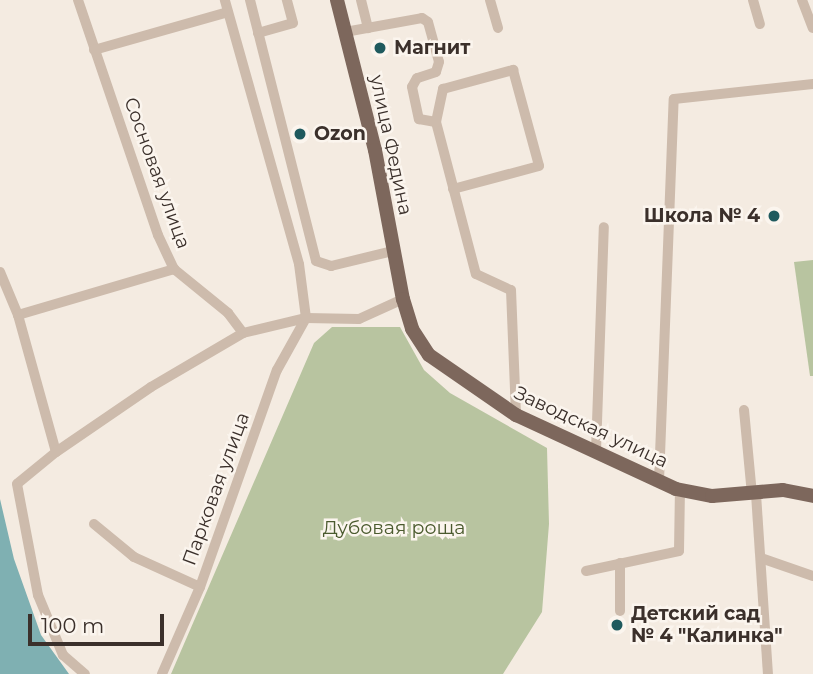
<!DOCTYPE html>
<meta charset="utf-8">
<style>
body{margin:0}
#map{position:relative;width:813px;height:674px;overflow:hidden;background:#f4ebe1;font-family:Montserrat,sans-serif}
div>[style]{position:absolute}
.green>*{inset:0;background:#b8c4a0}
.water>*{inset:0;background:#7fb0b2}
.minor>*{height:10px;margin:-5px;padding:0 5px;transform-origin:5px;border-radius:5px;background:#cdbbac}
.major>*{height:14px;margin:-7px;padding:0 7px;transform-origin:7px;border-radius:7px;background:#7d675c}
.dots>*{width:19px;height:19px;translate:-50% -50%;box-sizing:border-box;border:4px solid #fbf5ee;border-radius:50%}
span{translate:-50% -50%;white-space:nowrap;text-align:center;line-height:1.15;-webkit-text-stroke:5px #fbf5ee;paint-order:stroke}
.poi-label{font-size:19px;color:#3b302b;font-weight:700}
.left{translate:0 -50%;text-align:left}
.right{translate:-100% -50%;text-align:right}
.street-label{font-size:19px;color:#3b302b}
.park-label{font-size:19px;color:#4a5a2e}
.scale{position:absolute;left:28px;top:614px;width:136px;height:32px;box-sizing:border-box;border:4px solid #3b302b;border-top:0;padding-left:9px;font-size:21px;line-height:24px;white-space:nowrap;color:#3b302b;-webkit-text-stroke:5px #fbf5ee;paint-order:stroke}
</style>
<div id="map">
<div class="green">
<i style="clip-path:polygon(813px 260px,813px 376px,810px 376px,794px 262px)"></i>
<i style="clip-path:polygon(332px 327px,400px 327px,424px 370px,450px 393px,547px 448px,549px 524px,542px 612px,503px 674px,171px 674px,314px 343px)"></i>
</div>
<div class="water">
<i style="clip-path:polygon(0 499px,14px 559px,41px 635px,69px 674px,0 674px)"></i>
</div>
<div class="minor">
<i style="left:78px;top:0;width:248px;rotate:71.2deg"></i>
<i style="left:158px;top:235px;width:38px;rotate:65deg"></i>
<i style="left:174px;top:269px;width:70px;rotate:39.2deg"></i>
<i style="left:228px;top:313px;width:25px;rotate:53deg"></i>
<i style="left:250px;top:0;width:269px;rotate:75.8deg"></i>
<i style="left:316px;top:261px;width:16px;rotate:18deg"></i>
<i style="left:331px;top:266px;width:64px;rotate:-13.6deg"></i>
<i style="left:361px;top:0;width:29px;rotate:76deg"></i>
<i style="left:490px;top:0;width:29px;rotate:74deg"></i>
<i style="left:753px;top:0;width:25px;rotate:74deg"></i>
<i style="left:802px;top:0;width:30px;rotate:69deg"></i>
<i style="left:345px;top:32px;width:78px;rotate:-10.3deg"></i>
<i style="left:422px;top:18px;width:7px;rotate:34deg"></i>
<i style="left:428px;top:22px;width:41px;rotate:74.6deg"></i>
<i style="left:439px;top:62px;width:10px;rotate:107deg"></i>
<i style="left:436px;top:72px;width:20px;rotate:162deg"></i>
<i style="left:417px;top:78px;width:10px;rotate:119deg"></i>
<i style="left:412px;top:87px;width:33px;rotate:78deg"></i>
<i style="left:419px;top:119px;width:17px;rotate:10deg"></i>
<i style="left:436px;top:122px;width:157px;rotate:75.3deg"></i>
<i style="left:476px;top:274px;width:38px;rotate:25deg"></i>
<i style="left:511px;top:290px;width:125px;rotate:87.7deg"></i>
<i style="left:258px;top:33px;width:36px;rotate:-16deg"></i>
<i style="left:293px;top:23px;width:24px;rotate:-105deg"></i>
<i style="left:94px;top:50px;width:139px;rotate:-15.8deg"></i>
<i style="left:436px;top:122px;width:34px;rotate:-78deg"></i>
<i style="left:443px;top:89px;width:73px;rotate:-15.2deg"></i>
<i style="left:513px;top:70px;width:99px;rotate:74.8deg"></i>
<i style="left:539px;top:166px;width:89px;rotate:165deg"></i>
<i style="left:0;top:272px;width:47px;rotate:67.3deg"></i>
<i style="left:18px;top:315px;width:142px;rotate:74.5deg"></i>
<i style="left:56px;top:452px;width:115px;rotate:-34.4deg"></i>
<i style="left:151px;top:387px;width:107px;rotate:-30.4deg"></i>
<i style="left:243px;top:333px;width:65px;rotate:-13.4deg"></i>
<i style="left:306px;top:318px;width:53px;rotate:1.1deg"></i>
<i style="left:359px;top:319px;width:48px;rotate:-24.4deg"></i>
<i style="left:18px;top:315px;width:163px;rotate:-16.4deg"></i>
<i style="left:744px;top:410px;width:84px;rotate:84.6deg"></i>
<i style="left:596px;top:451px;width:224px;rotate:-88deg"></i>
<i style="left:56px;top:452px;width:50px;rotate:140.6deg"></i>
<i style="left:17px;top:484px;width:113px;rotate:79.3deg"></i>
<i style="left:38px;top:595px;width:65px;rotate:67.4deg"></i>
<i style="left:63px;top:655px;width:29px;rotate:41deg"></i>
<i style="left:659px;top:481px;width:382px;rotate:-87.8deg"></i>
<i style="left:674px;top:99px;width:140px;rotate:-6.2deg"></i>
<i style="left:756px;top:494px;width:180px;rotate:86.2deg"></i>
<i style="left:94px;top:524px;width:52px;rotate:39.5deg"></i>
<i style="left:134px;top:557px;width:72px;rotate:24.4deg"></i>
<i style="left:761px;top:558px;width:55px;rotate:19.1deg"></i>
<i style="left:586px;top:571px;width:95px;rotate:-12.1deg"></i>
<i style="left:679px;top:551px;width:61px;rotate:-89.1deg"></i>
<i style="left:620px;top:611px;width:48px;rotate:-90deg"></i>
<i style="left:162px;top:674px;width:95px;rotate:-66.4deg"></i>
<i style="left:200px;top:587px;width:230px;rotate:-70.5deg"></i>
<i style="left:277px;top:370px;width:60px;rotate:-60.9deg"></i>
<i style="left:306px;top:318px;width:54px;rotate:-97.4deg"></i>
<i style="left:299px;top:264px;width:274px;rotate:-105.7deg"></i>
</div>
<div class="major">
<i style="left:337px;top:0;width:155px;rotate:75.8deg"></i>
<i style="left:375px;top:150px;width:152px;rotate:79.4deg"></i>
<i style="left:403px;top:299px;width:31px;rotate:73deg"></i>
<i style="left:412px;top:329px;width:31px;rotate:57deg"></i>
<i style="left:429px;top:355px;width:106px;rotate:34.6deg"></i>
<i style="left:516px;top:415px;width:176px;rotate:24.8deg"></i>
<i style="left:676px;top:489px;width:37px;rotate:11deg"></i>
<i style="left:712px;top:496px;width:71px;rotate:-4.8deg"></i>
<i style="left:783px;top:490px;width:31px;rotate:11deg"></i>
</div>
<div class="dots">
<i style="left:380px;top:48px;background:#1f5a5e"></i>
<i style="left:300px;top:134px;background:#1f5a5e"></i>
<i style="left:774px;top:216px;background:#1f5a5e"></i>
<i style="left:617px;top:625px;background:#1f5a5e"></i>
</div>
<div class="poi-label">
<span class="left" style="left:394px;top:48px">Магнит</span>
<span class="left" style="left:314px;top:134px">Ozon</span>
<span class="right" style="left:760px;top:216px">Школа № 4</span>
<span class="left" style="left:631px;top:625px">Детский сад<br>№ 4 "Калинка"</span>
</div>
<div class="street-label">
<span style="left:391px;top:145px;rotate:78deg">улица Федина</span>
<span style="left:157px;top:173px;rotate:70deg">Сосновая улица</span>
<span style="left:591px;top:427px;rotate:25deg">Заводская улица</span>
<span style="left:216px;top:489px;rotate:-70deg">Парковая улица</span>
</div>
<div class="park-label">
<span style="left:394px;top:528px">Дубовая роща</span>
</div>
<div class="scale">100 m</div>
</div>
